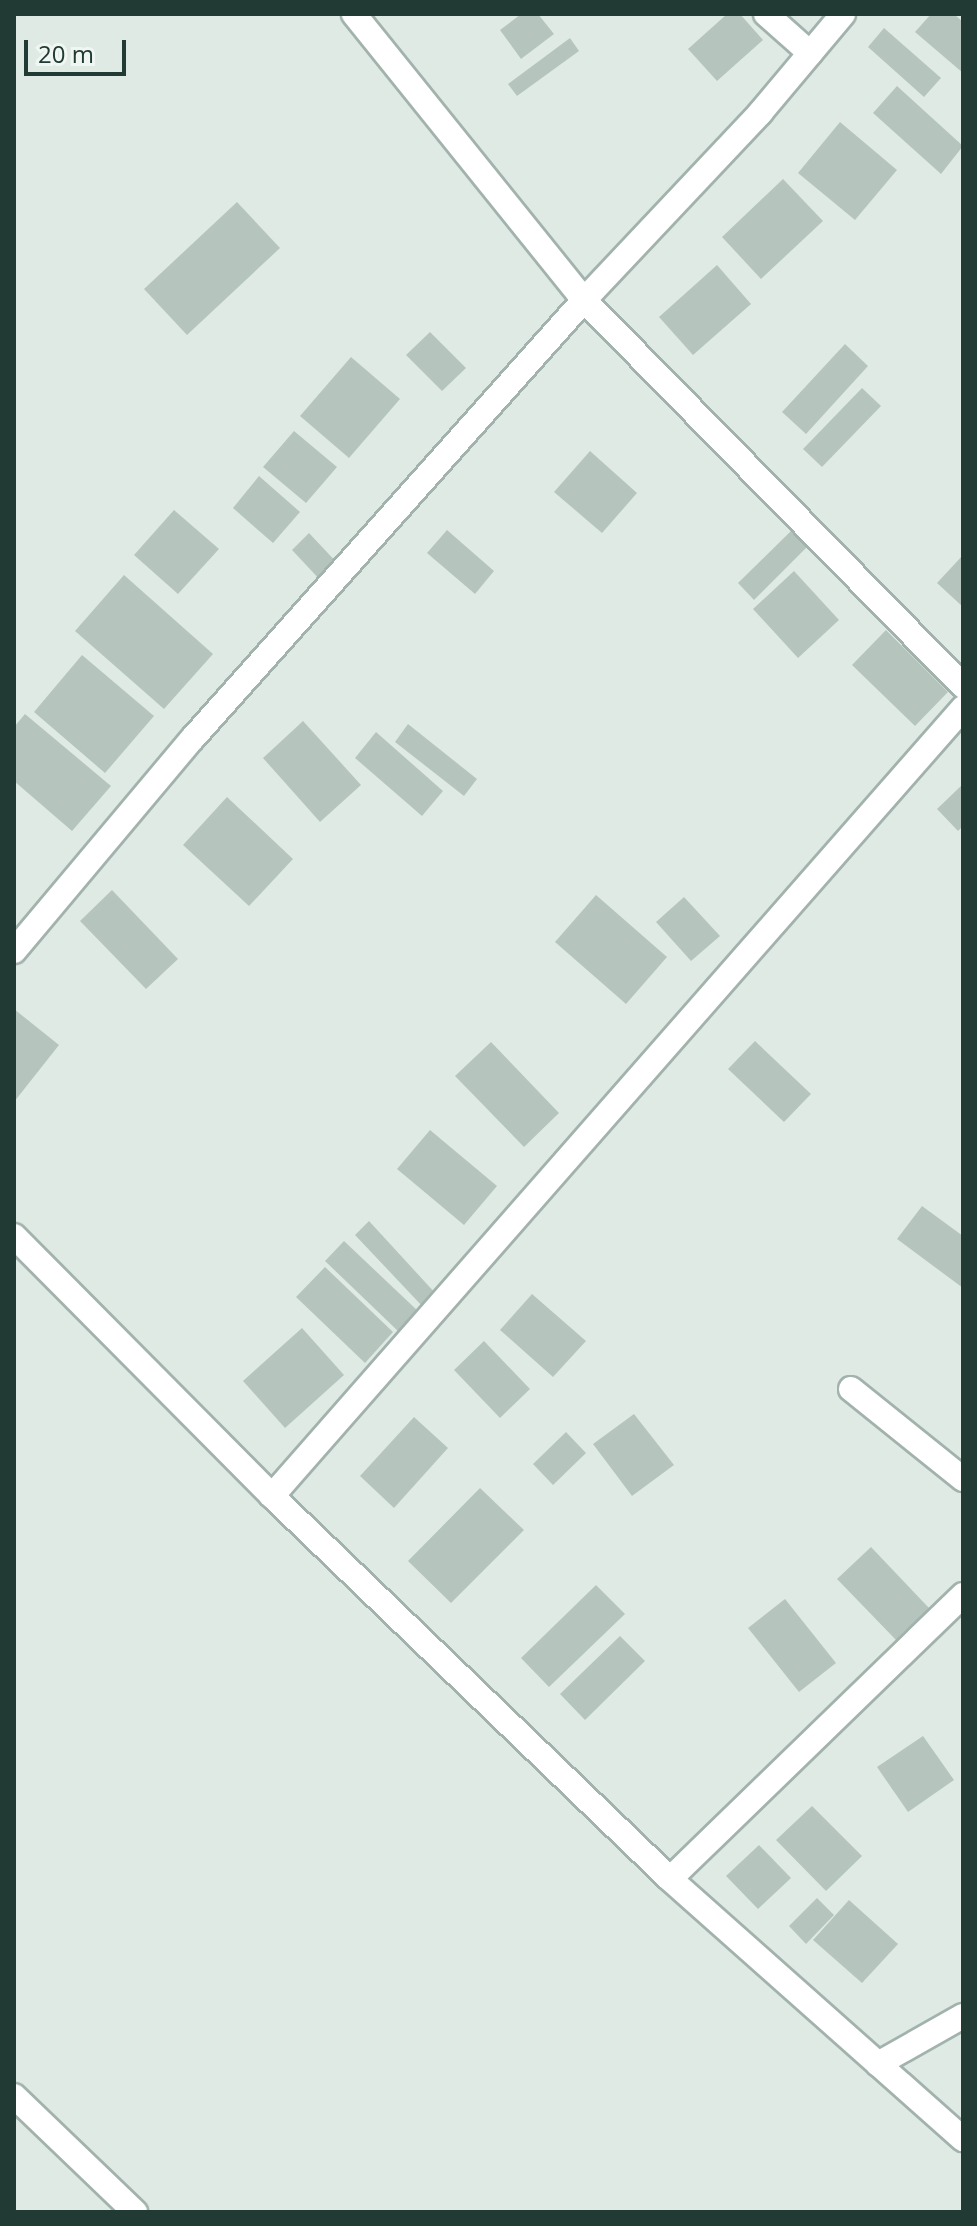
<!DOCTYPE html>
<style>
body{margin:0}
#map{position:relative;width:977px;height:2226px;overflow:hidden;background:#dfeae5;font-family:"Open Sans",sans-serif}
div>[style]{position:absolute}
.building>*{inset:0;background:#b5c5be}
.roads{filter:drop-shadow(2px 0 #a2b2ac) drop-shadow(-2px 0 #a2b2ac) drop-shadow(0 2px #a2b2ac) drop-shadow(0 -2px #a2b2ac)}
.minor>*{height:24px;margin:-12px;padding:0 12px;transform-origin:12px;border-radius:12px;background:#fff}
span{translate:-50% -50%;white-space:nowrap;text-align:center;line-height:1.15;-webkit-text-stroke:8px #f0f7f3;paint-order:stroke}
.frame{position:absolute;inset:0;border:16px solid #213a33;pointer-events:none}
.scale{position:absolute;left:24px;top:40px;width:102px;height:36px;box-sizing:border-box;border:4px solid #213a33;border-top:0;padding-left:10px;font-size:24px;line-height:28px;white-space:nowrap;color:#213a33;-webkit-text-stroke:6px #f0f7f3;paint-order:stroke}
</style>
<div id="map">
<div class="building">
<i style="clip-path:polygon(521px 14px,538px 14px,554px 34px,521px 59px,500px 30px)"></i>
<i style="clip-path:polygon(727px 14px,740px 14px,763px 40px,717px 81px,688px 49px)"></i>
<i style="clip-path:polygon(931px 14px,954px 14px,963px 22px,963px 73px,915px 32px)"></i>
<i style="clip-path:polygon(884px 28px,941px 78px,924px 97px,868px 47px)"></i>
<i style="clip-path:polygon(570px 38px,579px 51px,517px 96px,508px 84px)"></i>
<i style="clip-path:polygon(897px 86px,963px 146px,941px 174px,873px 113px)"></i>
<i style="clip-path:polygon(840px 122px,897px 170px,855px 220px,798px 173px)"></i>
<i style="clip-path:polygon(783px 179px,823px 221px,761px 279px,722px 237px)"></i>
<i style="clip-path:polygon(237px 202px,280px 248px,187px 335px,144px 289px)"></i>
<i style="clip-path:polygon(717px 265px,751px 304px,693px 355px,659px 317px)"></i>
<i style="clip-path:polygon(430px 332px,466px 368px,442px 391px,406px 355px)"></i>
<i style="clip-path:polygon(845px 344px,868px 366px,806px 434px,782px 412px)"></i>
<i style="clip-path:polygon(351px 357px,400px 399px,349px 458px,300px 416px)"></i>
<i style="clip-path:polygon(862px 388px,881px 406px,822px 467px,803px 449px)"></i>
<i style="clip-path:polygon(294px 431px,337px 467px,306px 503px,263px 467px)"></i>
<i style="clip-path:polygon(590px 451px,637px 493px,602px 533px,554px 492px)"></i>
<i style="clip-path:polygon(259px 476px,300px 512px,273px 543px,233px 508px)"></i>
<i style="clip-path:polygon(174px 510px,219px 549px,178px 594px,134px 555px)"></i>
<i style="clip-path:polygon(447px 530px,494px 571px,475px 594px,427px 553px)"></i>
<i style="clip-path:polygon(791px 531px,807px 547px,754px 600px,738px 583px)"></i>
<i style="clip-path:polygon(309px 533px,340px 566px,322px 582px,292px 550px)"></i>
<i style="clip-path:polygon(963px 555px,963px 607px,937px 583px)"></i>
<i style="clip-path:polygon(794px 571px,839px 620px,798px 658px,753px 609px)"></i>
<i style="clip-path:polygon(124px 575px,213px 654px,164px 709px,75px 631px)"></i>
<i style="clip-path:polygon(886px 630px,948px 692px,915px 726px,852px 665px)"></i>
<i style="clip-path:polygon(82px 655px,154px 716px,105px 773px,34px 712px)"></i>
<i style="clip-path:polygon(25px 714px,111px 786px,72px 831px,14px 781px,14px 727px)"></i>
<i style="clip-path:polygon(303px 721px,361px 785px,320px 822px,263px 758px)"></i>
<i style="clip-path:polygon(408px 724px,477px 779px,464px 796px,395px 742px)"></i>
<i style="clip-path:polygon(376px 732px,443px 791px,422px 816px,355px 758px)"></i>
<i style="clip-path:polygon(963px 784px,963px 826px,958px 831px,937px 809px)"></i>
<i style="clip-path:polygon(227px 797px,293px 859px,249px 906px,183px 845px)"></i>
<i style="clip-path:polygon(112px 890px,178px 959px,146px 989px,80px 921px)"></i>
<i style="clip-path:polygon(596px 895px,667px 957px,626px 1004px,555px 942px)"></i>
<i style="clip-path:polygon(684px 897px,720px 936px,691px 961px,656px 922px)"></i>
<i style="clip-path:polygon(14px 1009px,59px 1045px,14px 1102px)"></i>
<i style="clip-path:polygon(755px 1041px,811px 1094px,784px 1122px,728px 1069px)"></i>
<i style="clip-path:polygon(491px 1042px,559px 1113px,524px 1147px,455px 1076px)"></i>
<i style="clip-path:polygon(430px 1130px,497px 1186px,464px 1225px,397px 1169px)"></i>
<i style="clip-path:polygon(922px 1206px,963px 1236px,963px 1288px,897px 1239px)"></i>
<i style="clip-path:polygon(369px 1221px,437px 1295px,424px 1308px,355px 1235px)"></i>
<i style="clip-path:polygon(344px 1241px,419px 1312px,399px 1332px,325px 1261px)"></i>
<i style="clip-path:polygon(325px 1267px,393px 1332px,365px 1363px,296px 1297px)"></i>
<i style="clip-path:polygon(532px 1294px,586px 1341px,553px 1377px,500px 1330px)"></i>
<i style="clip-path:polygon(302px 1328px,344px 1375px,285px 1428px,243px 1381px)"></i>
<i style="clip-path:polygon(484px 1341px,530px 1389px,500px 1418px,454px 1370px)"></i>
<i style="clip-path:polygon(634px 1414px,674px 1465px,632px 1496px,593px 1444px)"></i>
<i style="clip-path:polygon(414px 1417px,448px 1448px,394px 1508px,360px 1476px)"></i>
<i style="clip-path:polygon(566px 1432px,586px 1453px,553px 1485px,533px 1464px)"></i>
<i style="clip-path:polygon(480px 1488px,524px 1530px,451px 1603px,408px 1561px)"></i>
<i style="clip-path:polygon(871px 1547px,929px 1608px,896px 1640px,837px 1579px)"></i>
<i style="clip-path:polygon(596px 1585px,625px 1614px,549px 1687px,521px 1658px)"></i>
<i style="clip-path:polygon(785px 1599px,836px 1663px,799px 1692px,748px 1628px)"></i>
<i style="clip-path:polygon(620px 1636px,645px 1661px,585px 1720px,560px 1694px)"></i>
<i style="clip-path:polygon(923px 1736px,954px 1780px,908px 1812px,877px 1767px)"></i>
<i style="clip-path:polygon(812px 1806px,862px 1856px,826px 1891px,776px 1840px)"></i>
<i style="clip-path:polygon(759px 1845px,791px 1878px,758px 1909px,726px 1876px)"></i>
<i style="clip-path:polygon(817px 1898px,834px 1915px,806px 1944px,789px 1926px)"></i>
<i style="clip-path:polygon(849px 1900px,898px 1944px,862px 1983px,813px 1940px)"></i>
</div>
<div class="roads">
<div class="minor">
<i style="left:354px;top:14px;width:367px;rotate:51.2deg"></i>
<i style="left:584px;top:300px;width:541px;rotate:45.52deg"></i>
<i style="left:766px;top:14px;width:59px;rotate:41.6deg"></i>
<i style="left:14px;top:951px;width:278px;rotate:-50deg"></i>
<i style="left:193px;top:738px;width:587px;rotate:-48.24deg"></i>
<i style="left:584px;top:300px;width:257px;rotate:-46.7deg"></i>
<i style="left:760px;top:113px;width:129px;rotate:-50deg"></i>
<i style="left:14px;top:1236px;width:366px;rotate:45.2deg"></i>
<i style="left:272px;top:1496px;width:552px;rotate:43.9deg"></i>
<i style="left:670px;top:1879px;width:392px;rotate:41.6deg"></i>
<i style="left:851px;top:1389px;width:144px;rotate:38.8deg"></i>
<i style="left:272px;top:1496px;width:1048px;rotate:-48.75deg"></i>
<i style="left:670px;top:1879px;width:408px;rotate:-44.1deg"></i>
<i style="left:878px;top:2064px;width:98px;rotate:-29.5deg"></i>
<i style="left:14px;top:2096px;width:168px;rotate:43.8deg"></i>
</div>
</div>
<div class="frame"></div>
<div class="scale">20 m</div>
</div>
